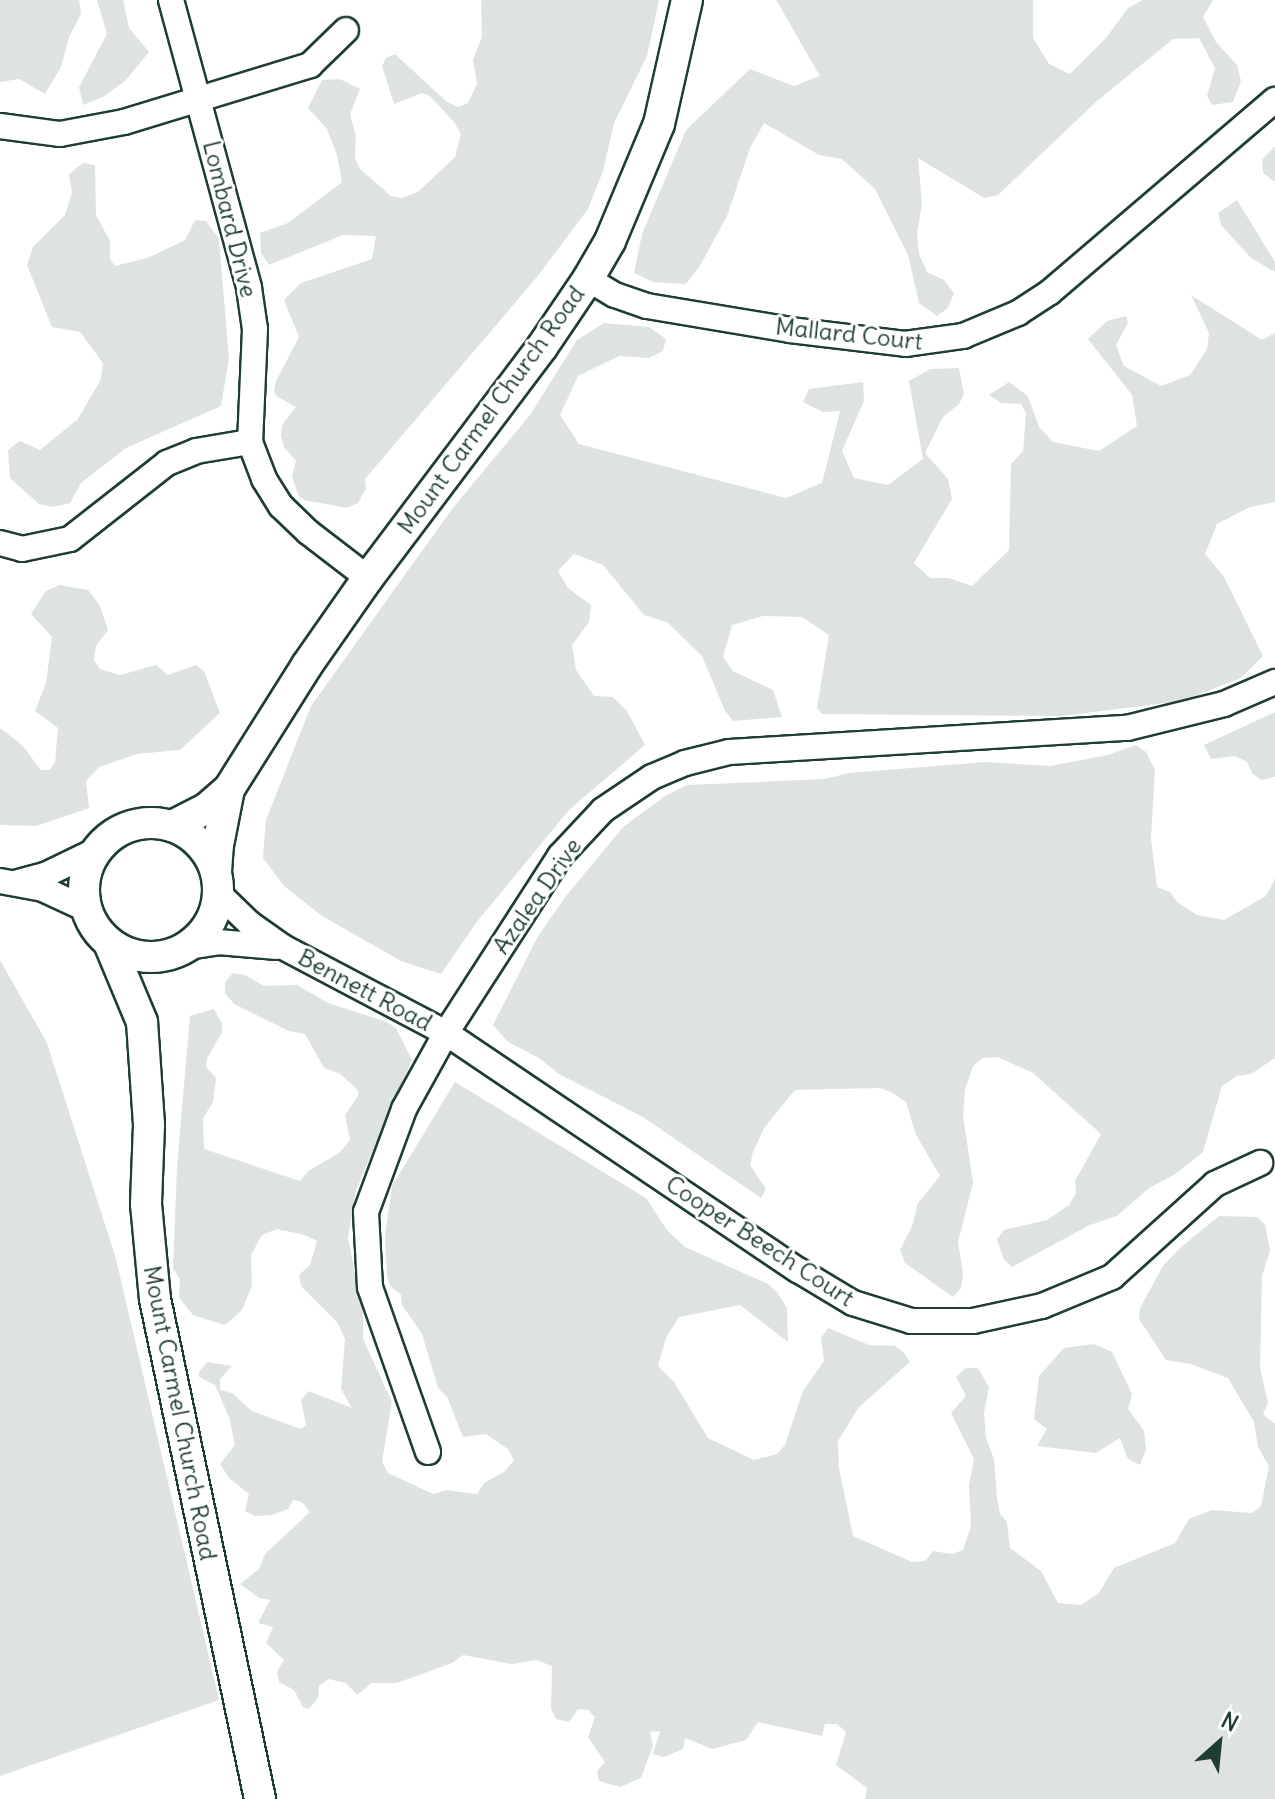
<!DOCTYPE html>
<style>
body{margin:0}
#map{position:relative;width:1275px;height:1799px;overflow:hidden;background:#fff;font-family:Delius,sans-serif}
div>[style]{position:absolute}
.green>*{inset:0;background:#dee3e2}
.roads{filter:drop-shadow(2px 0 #1f3d34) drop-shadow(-2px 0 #1f3d34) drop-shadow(0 2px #1f3d34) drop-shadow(0 -2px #1f3d34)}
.minor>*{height:24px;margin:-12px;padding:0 12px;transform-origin:12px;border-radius:12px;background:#fff}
.major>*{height:30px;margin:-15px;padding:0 15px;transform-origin:15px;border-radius:15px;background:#fff}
.major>.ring{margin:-15px;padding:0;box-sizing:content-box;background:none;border:30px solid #fff;border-radius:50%}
span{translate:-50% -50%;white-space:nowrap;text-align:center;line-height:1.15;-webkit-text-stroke:6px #fff;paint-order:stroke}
.street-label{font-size:24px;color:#1f3d34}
.north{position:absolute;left:1179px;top:1703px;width:80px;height:80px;-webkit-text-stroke:6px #fff;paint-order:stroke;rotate:27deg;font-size:22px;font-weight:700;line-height:32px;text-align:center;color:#1f3d34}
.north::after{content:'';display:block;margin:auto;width:28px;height:36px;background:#1f3d34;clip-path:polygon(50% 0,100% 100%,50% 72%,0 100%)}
</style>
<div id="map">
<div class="green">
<i style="clip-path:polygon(0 0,79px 0,81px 14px,69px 37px,61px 67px,45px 94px,19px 79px,0 82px)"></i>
<i style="clip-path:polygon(97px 0,123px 0,129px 28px,149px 52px,125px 81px,103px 97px,83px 105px,79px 87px,107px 34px)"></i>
<i style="clip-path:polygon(481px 0,659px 0,647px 56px,614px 123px,603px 171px,588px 209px,537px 277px,365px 479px,366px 488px,358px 503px,347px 508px,304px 500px,299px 497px,292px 476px,296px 461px,284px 447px,281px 436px,282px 425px,296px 407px,276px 396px,274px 391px,276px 381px,299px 337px,284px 300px,301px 283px,372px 259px,376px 236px,343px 235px,269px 265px,261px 253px,260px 233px,288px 223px,342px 182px,337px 155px,327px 129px,308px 108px,322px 80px,340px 79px,360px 89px,350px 114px,356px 136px,355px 158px,360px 169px,391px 196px,402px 198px,418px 192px,455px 157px,461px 134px,454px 122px,430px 96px,422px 93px,394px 104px,382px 66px,386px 58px,395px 54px,447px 102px,458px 107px,468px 103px,477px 84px,473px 60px,482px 37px)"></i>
<i style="clip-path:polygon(776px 0,1033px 0,1033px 38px,1049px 64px,1070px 74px,1106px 38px,1128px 8px,1143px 0,1213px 0,1203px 17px,1216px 42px,1237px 65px,1241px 81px,1233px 102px,1212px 105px,1207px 96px,1215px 68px,1199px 38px,1173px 39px,1097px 101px,998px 195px,984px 198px,918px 158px,922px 204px,917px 233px,919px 254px,927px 272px,944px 280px,954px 293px,948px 308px,937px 316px,919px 303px,908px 255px,875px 189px,842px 159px,819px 155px,764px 123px,750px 148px,727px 216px,701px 264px,686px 284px,653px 282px,634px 273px,642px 234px,686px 130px,750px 69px,794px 86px,820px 76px)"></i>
<i style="clip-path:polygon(1275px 146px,1275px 182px,1263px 173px,1262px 160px)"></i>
<i style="clip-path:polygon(83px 163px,95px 165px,96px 215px,110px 241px,110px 259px,115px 266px,150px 257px,185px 240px,195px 220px,206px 221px,219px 239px,229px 358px,221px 406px,126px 448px,81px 483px,70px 503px,53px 507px,39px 504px,10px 478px,8px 450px,20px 441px,40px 450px,78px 419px,101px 379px,103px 363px,80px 332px,52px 327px,27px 265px,33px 247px,65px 215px,72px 193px,69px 174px)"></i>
<i style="clip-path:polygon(1237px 200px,1275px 262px,1275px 272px,1251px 258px,1221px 225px,1218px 213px)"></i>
<i style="clip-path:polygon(1191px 295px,1262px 340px,1275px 333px,1275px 502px,1250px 507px,1217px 524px,1205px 554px,1224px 577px,1263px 656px,1241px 678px,1182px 701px,1062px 716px,822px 714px,817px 708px,829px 635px,802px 617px,763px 616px,732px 625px,723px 657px,733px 671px,773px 690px,782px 717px,733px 721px,725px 711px,702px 656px,667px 622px,644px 615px,603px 565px,574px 554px,558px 571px,568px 588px,591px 605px,589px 622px,572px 645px,576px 670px,594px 696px,613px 697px,627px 711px,645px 745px,569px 810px,476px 923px,441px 974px,401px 961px,322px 916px,284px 886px,263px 858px,266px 820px,311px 706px,452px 509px,530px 415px,577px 340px,604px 323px,649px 327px,666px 339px,663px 351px,649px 358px,619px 356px,578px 376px,560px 415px,579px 444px,786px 498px,822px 483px,840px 411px,823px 412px,803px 402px,809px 389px,863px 382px,864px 401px,842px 451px,854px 478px,888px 485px,923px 459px,909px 381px,930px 369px,959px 368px,964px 394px,959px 404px,943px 417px,925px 453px,948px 479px,952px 499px,914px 563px,930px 578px,949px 578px,972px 586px,1009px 550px,1011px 464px,1023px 451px,1026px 413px,1021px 404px,1001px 403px,989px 395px,1009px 382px,1028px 396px,1039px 427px,1053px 442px,1099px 451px,1137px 426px,1132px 395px,1088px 339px,1107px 321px,1126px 316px,1128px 323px,1116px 345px,1124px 366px,1161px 386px,1190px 375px,1207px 349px,1209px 333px)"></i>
<i style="clip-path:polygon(60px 585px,88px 590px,100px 606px,108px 630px,96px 646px,94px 660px,100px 669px,120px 675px,156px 665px,168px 675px,196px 665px,204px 671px,220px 713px,180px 750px,137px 754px,99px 767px,86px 781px,89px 808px,36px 826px,0 825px,0 728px,22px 745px,41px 770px,50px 770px,55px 762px,58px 728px,35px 711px,46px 683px,52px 637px,31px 614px,46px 591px)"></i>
<i style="clip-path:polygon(1275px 712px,1275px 777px,1261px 780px,1252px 773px,1247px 762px,1235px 756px,1211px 759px,1204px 745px)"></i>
<i style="clip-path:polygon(1136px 745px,1146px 752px,1155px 770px,1151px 839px,1157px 887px,1170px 892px,1177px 902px,1197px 915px,1224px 920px,1266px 896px,1275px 879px,1275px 1058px,1251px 1074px,1237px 1076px,1222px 1086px,1203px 1152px,1174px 1175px,1149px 1188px,1117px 1216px,1090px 1225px,1012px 1267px,1004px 1260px,997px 1239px,1004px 1230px,1047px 1220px,1069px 1205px,1076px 1193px,1075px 1181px,1101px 1134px,1033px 1073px,998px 1057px,983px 1058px,973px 1066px,965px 1090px,963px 1115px,973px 1183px,958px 1242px,963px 1274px,961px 1288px,953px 1297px,905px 1263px,900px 1250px,912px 1226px,918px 1203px,940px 1176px,916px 1135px,906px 1102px,891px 1092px,879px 1088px,795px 1090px,764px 1128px,753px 1152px,750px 1165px,766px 1189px,761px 1198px,643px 1117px,559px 1074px,539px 1058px,508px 1042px,493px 1025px,538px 936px,566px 896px,623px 827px,665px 796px,687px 785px,825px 779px,849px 773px,985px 762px,1050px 766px,1108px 755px)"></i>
<i style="clip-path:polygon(0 960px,47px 1043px,116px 1259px,219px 1700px,0 1776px)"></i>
<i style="clip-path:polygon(233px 973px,245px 975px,264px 986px,297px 985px,328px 1003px,387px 1022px,396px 1028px,412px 1060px,356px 1190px,348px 1238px,363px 1314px,363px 1339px,392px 1402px,382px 1462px,388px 1473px,433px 1494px,446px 1490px,477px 1494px,484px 1483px,504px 1472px,514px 1460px,508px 1449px,486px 1434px,463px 1437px,447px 1397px,438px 1388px,422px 1334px,402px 1305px,401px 1295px,390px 1286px,387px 1275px,385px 1237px,392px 1186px,455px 1082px,646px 1198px,667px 1230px,685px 1247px,768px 1284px,777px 1292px,787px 1308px,788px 1342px,740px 1305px,679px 1317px,666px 1338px,658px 1366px,674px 1382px,708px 1438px,754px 1460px,777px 1454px,785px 1445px,803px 1391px,824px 1361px,821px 1338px,828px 1328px,869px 1345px,895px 1346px,904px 1353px,910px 1362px,859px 1407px,838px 1441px,839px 1468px,853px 1536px,912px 1562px,925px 1561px,933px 1551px,952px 1554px,963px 1550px,971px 1526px,969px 1485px,974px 1459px,951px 1413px,966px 1396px,956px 1377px,966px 1368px,978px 1368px,989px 1387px,984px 1413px,986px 1438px,994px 1459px,997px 1499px,1000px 1514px,1007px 1522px,1010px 1548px,1041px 1571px,1058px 1603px,1081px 1605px,1099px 1593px,1114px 1568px,1175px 1543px,1189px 1519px,1212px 1510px,1252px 1513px,1261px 1506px,1269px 1466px,1258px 1447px,1254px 1422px,1228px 1378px,1191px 1364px,1166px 1360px,1139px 1319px,1140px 1308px,1163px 1266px,1180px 1248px,1219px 1216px,1258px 1217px,1265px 1225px,1270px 1251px,1262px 1276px,1260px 1368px,1268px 1403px,1263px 1414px,1275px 1424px,1275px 1799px,865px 1799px,867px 1788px,836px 1765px,846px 1732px,837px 1724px,825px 1724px,822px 1736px,758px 1722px,746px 1740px,712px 1749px,685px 1738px,683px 1749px,664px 1757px,653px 1754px,660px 1731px,650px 1732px,653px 1746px,641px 1778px,620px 1787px,599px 1781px,597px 1771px,605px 1762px,588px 1737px,595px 1717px,588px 1710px,578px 1709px,569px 1722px,556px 1719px,551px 1709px,552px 1666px,536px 1660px,512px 1664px,463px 1655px,452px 1663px,397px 1683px,372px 1683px,357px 1695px,346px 1683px,328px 1679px,319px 1686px,318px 1698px,309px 1709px,303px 1707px,294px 1690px,279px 1682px,277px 1671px,284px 1660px,266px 1643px,273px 1627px,258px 1623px,270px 1600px,259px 1598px,240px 1584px,259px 1569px,265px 1554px,310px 1512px,302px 1502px,293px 1500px,288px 1509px,272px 1515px,255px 1516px,245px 1511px,249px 1494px,229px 1478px,220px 1464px,235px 1445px,229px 1417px,215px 1385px,199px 1377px,199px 1372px,207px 1362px,232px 1366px,220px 1379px,220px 1390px,232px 1393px,252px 1411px,301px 1429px,306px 1425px,301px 1400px,309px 1391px,352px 1408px,341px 1389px,345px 1339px,337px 1322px,301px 1286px,299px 1275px,310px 1265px,317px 1241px,305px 1235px,277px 1229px,262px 1235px,251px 1255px,252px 1286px,242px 1310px,225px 1325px,193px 1315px,179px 1298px,180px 1279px,173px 1269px,177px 1166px,190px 1016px,214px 1009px,222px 1024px,222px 1032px,207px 1059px,206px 1067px,216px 1078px,213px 1102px,203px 1118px,204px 1149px,300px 1181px,308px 1171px,339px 1153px,350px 1140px,345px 1115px,358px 1096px,358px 1090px,340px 1074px,324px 1068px,305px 1034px,289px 1031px,234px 1004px,225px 993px,225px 982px)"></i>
<i style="clip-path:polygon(1094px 1344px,1112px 1352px,1132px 1394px,1128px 1409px,1144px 1431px,1146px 1450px,1140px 1465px,1128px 1459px,1120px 1438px,1096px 1453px,1037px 1446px,1047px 1429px,1034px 1419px,1039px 1376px,1064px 1348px)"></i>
</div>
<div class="roads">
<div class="minor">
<i style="left:171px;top:0;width:298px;rotate:74.8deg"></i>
<i style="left:249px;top:288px;width:41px;rotate:81.7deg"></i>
<i style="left:255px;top:329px;width:113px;rotate:92.5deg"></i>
<i style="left:250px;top:442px;width:40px;rotate:69deg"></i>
<i style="left:264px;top:479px;width:32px;rotate:58deg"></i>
<i style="left:281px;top:506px;width:37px;rotate:44deg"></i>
<i style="left:308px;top:532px;width:76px;rotate:37.5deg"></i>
<i style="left:0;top:126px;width:61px;rotate:7.6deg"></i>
<i style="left:60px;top:134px;width:65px;rotate:-10.6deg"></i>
<i style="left:124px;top:122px;width:195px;rotate:-17deg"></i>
<i style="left:310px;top:65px;width:50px;rotate:-44.2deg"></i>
<i style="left:588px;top:279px;width:31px;rotate:31deg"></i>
<i style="left:615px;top:295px;width:34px;rotate:19deg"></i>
<i style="left:647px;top:306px;width:145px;rotate:9.5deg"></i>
<i style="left:790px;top:330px;width:116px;rotate:6.9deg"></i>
<i style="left:905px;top:344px;width:59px;rotate:-7.9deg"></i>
<i style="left:963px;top:336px;width:60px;rotate:-22.7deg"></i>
<i style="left:1018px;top:313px;width:38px;rotate:-33deg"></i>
<i style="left:1050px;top:292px;width:296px;rotate:-40.5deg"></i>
<i style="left:0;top:543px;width:23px;rotate:15deg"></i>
<i style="left:22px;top:549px;width:49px;rotate:-11.8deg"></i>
<i style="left:70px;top:539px;width:123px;rotate:-38.1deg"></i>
<i style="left:167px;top:463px;width:31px;rotate:-22deg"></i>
<i style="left:196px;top:451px;width:55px;rotate:-9.5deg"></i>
<i style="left:0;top:881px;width:44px;rotate:10.5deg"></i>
<i style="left:43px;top:889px;width:47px;rotate:24.9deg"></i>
<i style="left:18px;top:882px;width:28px;rotate:-15deg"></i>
<i style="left:45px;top:875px;width:58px;rotate:-25.7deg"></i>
<i style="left:219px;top:894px;width:42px;rotate:44deg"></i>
<i style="left:249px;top:923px;width:42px;rotate:35.2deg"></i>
<i style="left:283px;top:947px;width:184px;rotate:27.8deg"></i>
<i style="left:446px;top:1033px;width:424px;rotate:34deg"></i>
<i style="left:798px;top:1270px;width:64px;rotate:31deg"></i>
<i style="left:853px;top:1303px;width:61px;rotate:17.2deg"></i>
<i style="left:911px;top:1321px;width:62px"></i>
<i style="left:973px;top:1321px;width:71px;rotate:-12.3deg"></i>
<i style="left:1042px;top:1306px;width:76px;rotate:-22.5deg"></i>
<i style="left:1112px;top:1277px;width:139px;rotate:-42.1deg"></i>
<i style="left:1215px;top:1184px;width:50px;rotate:-25deg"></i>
<i style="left:188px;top:947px;width:30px;rotate:-9deg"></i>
<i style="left:218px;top:942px;width:59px;rotate:4.8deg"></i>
<i style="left:428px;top:1452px;width:175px;rotate:-109.4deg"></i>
<i style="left:370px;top:1287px;width:75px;rotate:-93.1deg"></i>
<i style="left:366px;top:1212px;width:110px;rotate:-69.7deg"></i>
<i style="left:404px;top:1109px;width:87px;rotate:-61.1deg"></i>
<i style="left:446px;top:1033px;width:211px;rotate:-57.2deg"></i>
<i style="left:560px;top:856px;width:63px;rotate:-46.9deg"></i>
<i style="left:603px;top:810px;width:59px;rotate:-34deg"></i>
<i style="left:652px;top:777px;width:36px;rotate:-23deg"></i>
<i style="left:685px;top:763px;width:45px;rotate:-14deg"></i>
<i style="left:729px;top:752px;width:399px;rotate:-3.5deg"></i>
<i style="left:1127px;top:728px;width:100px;rotate:-13.9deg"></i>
<i style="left:1224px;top:704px;width:56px;rotate:-23.3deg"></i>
</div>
<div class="major">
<i class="ring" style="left:84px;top:823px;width:104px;height:104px"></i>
<i style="left:172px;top:826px;width:39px;rotate:-27deg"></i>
<i style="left:207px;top:808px;width:29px;rotate:-41deg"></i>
<i style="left:229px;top:789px;width:146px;rotate:-57.8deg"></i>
<i style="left:307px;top:665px;width:106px;rotate:-55deg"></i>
<i style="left:368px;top:578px;width:289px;rotate:-53deg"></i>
<i style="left:542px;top:347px;width:82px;rotate:-55.9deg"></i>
<i style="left:588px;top:279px;width:44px;rotate:-59.9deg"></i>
<i style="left:610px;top:241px;width:127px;rotate:-67.3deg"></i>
<i style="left:659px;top:124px;width:127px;rotate:-77.3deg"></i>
<i style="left:216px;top:872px;width:27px;rotate:-86deg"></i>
<i style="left:218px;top:845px;width:57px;rotate:-78.9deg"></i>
<i style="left:109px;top:943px;width:86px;rotate:67.3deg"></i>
<i style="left:142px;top:1022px;width:103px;rotate:86.1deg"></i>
<i style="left:149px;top:1125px;width:79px;rotate:92.2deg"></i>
<i style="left:146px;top:1204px;width:95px;rotate:84.6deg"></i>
<i style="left:155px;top:1299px;width:511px;rotate:78.14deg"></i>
</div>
</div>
<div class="street-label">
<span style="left:230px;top:219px;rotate:76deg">Lombard Drive</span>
<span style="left:849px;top:334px;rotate:6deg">Mallard Court</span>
<span style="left:491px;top:410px;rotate:-54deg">Mount Carmel Church Road</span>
<span style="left:537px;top:896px;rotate:-55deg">Azalea Drive</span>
<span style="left:365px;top:990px;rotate:28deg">Bennett Road</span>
<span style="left:760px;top:1241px;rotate:33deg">Cooper Beech Court</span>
<span style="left:180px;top:1413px;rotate:79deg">Mount Carmel Church Road</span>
</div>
<div class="north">N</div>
</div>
